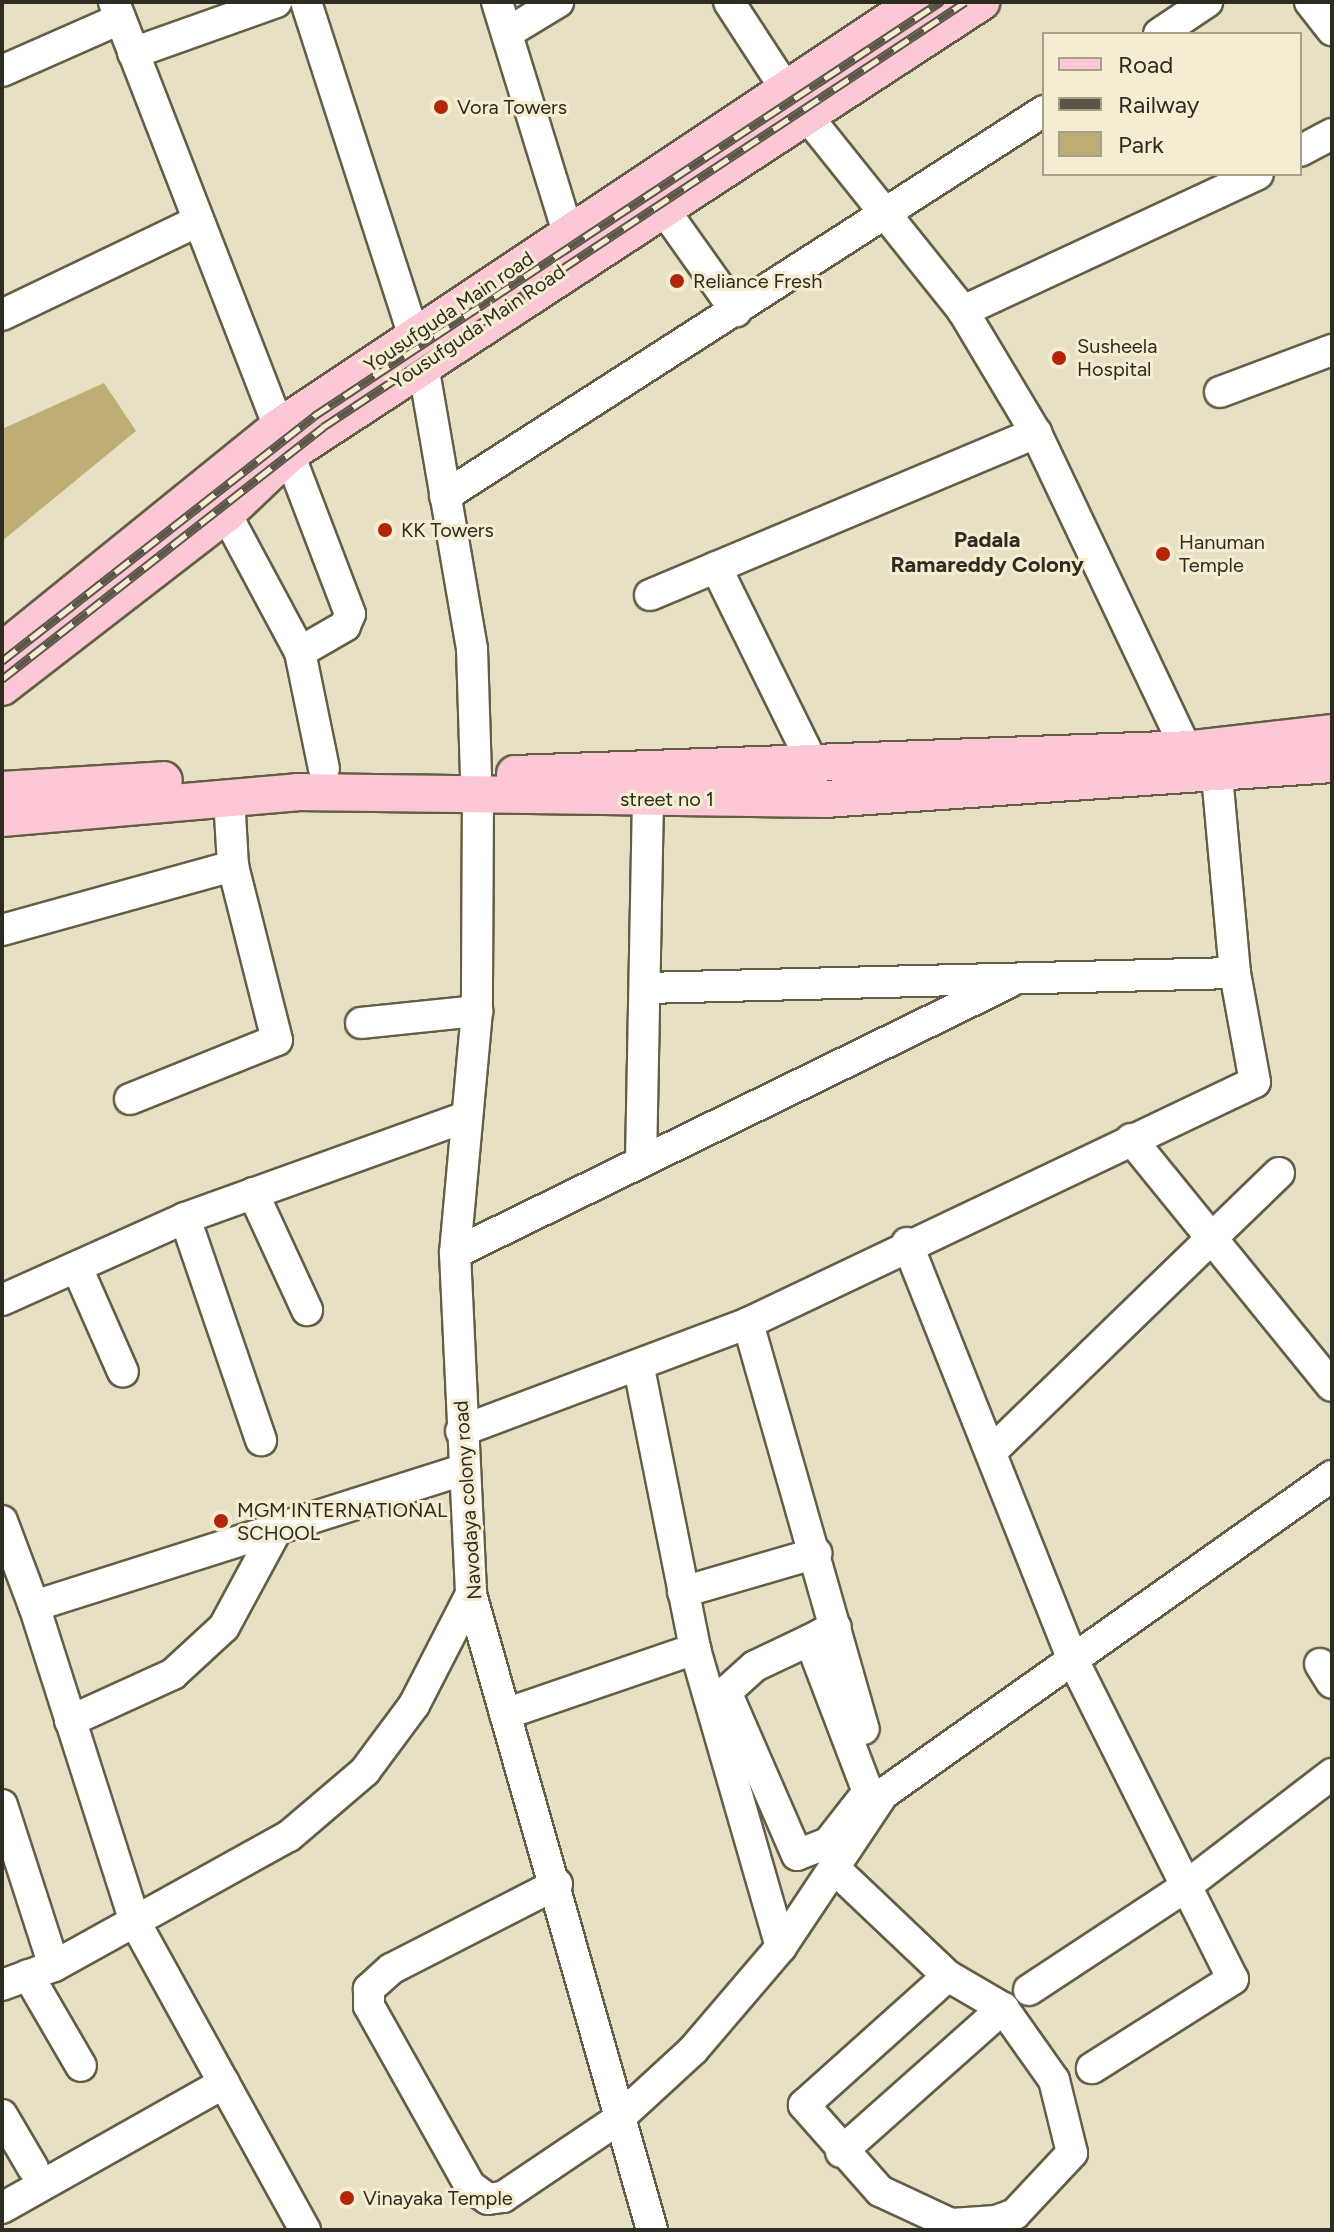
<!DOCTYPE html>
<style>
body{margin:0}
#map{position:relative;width:1334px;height:2232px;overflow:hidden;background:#e8e0c5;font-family:Figtree,sans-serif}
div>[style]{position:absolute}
.green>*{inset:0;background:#bead74}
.roads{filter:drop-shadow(2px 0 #645e46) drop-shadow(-2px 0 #645e46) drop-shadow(0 2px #645e46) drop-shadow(0 -2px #645e46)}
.minor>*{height:30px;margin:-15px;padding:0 15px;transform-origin:15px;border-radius:15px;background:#fff}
.major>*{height:36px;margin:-18px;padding:0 18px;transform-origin:18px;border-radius:18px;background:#fdc8d5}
.rail>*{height:9px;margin-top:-4.5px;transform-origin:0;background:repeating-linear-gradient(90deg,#f5edd2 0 18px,#5a5648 0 36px);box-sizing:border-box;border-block:2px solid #5a5648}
.dots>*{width:22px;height:22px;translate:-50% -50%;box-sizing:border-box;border:4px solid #f5edd2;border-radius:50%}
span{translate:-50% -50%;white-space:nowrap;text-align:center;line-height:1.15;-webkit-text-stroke:6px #f5edd2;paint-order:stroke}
.poi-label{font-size:20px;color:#2e2b21}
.left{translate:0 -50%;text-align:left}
.street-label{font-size:20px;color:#2e2b21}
.neighbourhood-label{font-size:22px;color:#2e2b21;font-weight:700}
.frame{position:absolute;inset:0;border:4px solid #2e2b21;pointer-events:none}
.legend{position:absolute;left:1042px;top:32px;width:260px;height:144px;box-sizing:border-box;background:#f5edd2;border:2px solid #a59f8b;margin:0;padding:10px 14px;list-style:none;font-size:24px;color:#2e2b21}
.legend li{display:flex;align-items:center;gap:16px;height:40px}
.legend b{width:40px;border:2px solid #a59f8b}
</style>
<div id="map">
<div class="green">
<i style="clip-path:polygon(104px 383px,136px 431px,2px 541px,2px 429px)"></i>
</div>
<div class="roads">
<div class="minor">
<i style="left:114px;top:2px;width:456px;rotate:68.8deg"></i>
<i style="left:306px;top:2px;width:381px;rotate:72.1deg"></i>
<i style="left:423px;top:365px;width:288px;rotate:80.2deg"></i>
<i style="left:472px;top:649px;width:127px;rotate:88.2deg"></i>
<i style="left:497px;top:2px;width:242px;rotate:72.9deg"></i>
<i style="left:729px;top:2px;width:106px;rotate:56.9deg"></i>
<i style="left:787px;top:91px;width:282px;rotate:51.3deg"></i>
<i style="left:963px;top:311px;width:325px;rotate:-24.9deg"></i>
<i style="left:1310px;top:2px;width:36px;rotate:52deg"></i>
<i style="left:507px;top:33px;width:60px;rotate:-31.3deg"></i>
<i style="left:1159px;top:34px;width:58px;rotate:-33.7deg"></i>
<i style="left:133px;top:53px;width:152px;rotate:-19.6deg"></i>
<i style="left:2px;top:71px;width:129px;rotate:-23.8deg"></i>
<i style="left:1300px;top:151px;width:36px;rotate:-28deg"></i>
<i style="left:662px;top:207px;width:128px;rotate:54.6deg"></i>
<i style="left:963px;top:311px;width:142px;rotate:59.1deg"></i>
<i style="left:1036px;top:433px;width:371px;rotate:64.6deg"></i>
<i style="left:2px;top:315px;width:215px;rotate:-25.6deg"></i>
<i style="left:1220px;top:392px;width:120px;rotate:-20.6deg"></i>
<i style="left:289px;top:454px;width:171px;rotate:69.1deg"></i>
<i style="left:350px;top:614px;width:13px;rotate:113deg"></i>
<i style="left:345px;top:626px;width:52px;rotate:150deg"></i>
<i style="left:445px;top:496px;width:712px;rotate:-32.73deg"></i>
<i style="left:226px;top:514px;width:157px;rotate:61.8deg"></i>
<i style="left:300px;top:652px;width:119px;rotate:78.4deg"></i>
<i style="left:716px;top:567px;width:217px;rotate:63.8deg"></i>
<i style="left:650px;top:595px;width:419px;rotate:-22.8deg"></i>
<i style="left:478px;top:795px;width:216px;rotate:90.3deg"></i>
<i style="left:477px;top:1011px;width:243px;rotate:95.2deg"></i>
<i style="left:455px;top:1253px;width:341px;rotate:87.3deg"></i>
<i style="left:471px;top:1594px;width:661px;rotate:74.11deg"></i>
<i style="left:2px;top:930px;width:240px;rotate:-15.5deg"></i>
<i style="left:645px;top:988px;width:590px;rotate:-1.46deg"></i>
<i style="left:361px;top:1023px;width:117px;rotate:-5.9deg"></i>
<i style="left:130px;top:1099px;width:158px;rotate:-21.9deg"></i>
<i style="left:277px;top:1040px;width:179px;rotate:-104.2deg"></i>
<i style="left:233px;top:866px;width:69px;rotate:-93.3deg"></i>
<i style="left:1131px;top:1139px;width:318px;rotate:50.9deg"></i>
<i style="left:641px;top:1162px;width:362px;rotate:-88.9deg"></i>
<i style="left:253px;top:1193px;width:129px;rotate:65.2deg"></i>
<i style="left:185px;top:1218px;width:235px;rotate:71.1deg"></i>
<i style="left:907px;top:1243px;width:447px;rotate:68.3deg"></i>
<i style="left:1072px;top:1658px;width:359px;rotate:63.4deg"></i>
<i style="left:1233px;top:1979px;width:167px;rotate:147.7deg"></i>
<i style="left:455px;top:1253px;width:618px;rotate:-26.03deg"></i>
<i style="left:78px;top:1270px;width:111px;rotate:66.2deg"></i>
<i style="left:2px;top:1300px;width:201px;rotate:-24.1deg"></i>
<i style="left:185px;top:1218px;width:295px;rotate:-19.8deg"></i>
<i style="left:748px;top:1323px;width:422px;rotate:74.1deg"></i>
<i style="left:639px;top:1368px;width:287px;rotate:78.7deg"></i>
<i style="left:695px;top:1649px;width:310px;rotate:73.9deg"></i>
<i style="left:461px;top:1431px;width:307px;rotate:-20.6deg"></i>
<i style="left:748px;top:1323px;width:561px;rotate:-25.42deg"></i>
<i style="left:1255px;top:1082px;width:111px;rotate:-100.4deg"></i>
<i style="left:1235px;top:973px;width:197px;rotate:-95.2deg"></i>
<i style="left:991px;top:1452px;width:401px;rotate:-44.1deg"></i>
<i style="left:2px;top:1521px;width:91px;rotate:69.4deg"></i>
<i style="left:683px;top:1592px;width:139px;rotate:-16.3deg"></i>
<i style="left:810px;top:1640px;width:163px;rotate:69.1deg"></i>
<i style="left:868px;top:1792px;width:65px;rotate:128.1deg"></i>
<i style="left:828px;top:1843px;width:33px;rotate:159deg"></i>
<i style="left:797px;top:1855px;width:178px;rotate:-113.5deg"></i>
<i style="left:726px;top:1692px;width:39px;rotate:-42deg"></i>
<i style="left:755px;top:1666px;width:61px;rotate:-25.3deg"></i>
<i style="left:810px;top:1640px;width:15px;rotate:-28deg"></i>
<i style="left:823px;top:1633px;width:14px;rotate:-25deg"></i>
<i style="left:1320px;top:1664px;width:22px;rotate:58deg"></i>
<i style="left:505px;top:1714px;width:201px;rotate:-18.9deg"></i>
<i style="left:70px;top:1721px;width:113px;rotate:-24.5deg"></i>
<i style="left:173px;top:1674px;width:69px;rotate:-42.7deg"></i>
<i style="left:224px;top:1627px;width:109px;rotate:-61.6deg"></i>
<i style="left:2px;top:1805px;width:169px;rotate:72.1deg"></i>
<i style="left:834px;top:1868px;width:157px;rotate:43.5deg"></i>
<i style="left:948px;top:1976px;width:64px;rotate:30.2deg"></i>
<i style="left:1003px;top:2008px;width:88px;rotate:54.7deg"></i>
<i style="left:1054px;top:2080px;width:75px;rotate:76.1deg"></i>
<i style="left:1072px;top:2153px;width:83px;rotate:133.1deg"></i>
<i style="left:1015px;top:2214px;width:20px;rotate:160deg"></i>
<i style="left:996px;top:2221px;width:45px;rotate:176.2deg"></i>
<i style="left:951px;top:2224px;width:78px;rotate:-155.1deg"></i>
<i style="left:880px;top:2191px;width:115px;rotate:-131.5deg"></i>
<i style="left:804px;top:2105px;width:193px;rotate:-41.9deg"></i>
<i style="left:557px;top:1884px;width:186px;rotate:152.9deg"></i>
<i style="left:391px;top:1969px;width:30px;rotate:138deg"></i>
<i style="left:369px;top:1989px;width:17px;rotate:90deg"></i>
<i style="left:369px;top:2006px;width:206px;rotate:60.7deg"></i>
<i style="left:470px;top:2186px;width:22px;rotate:36deg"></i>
<i style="left:488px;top:2199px;width:15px;rotate:-8deg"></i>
<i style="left:503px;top:2197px;width:138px;rotate:-34deg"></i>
<i style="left:617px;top:2120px;width:103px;rotate:-42.6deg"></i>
<i style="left:693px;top:2050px;width:135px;rotate:-49.5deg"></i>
<i style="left:781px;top:1947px;width:184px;rotate:-56.3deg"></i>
<i style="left:883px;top:1794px;width:550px;rotate:-35.31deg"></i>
<i style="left:28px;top:1975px;width:105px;rotate:59.8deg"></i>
<i style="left:2px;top:1985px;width:55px;rotate:-20.1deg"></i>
<i style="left:54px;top:1966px;width:269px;rotate:-29deg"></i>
<i style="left:289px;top:1836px;width:100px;rotate:-40.5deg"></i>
<i style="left:365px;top:1771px;width:82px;rotate:-53.4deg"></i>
<i style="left:414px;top:1705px;width:125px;rotate:-62.8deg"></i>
<i style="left:1029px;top:1990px;width:183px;rotate:-33.4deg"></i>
<i style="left:1182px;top:1889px;width:189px;rotate:-37.5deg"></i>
<i style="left:2px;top:2115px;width:61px;rotate:59.7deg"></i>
<i style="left:841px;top:2152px;width:217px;rotate:-41.6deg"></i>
<i style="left:2px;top:2208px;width:255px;rotate:-29.4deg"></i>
<i style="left:305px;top:2230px;width:352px;rotate:-118.9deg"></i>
<i style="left:135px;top:1922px;width:332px;rotate:-107.7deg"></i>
<i style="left:34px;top:1606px;width:450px;rotate:-17.6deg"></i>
</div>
<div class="major">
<i style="left:2px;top:651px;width:356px;rotate:-39deg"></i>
<i style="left:279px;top:427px;width:767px;rotate:-33.67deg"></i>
<i style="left:2px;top:687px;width:283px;rotate:-37.7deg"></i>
<i style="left:226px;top:514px;width:87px;rotate:-43.6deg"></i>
<i style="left:289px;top:454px;width:827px;rotate:-33.15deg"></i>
<i style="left:515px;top:774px;width:677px;rotate:-2.11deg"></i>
<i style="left:1192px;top:749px;width:141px;rotate:-6.5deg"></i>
<i style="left:2px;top:790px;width:162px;rotate:-3.5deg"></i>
<i style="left:2px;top:818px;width:296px;rotate:-5deg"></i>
<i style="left:297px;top:792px;width:528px;rotate:0.76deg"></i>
<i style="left:825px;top:799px;width:508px;rotate:-3.95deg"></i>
</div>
</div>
<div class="rail">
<i style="left:2px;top:661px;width:397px;rotate:-38.1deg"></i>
<i style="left:314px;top:416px;width:751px;rotate:-33.48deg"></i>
<i style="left:2px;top:679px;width:408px;rotate:-38.1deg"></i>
<i style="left:323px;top:427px;width:770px;rotate:-33.5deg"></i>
</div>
<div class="dots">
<i style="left:441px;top:107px;background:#b22607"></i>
<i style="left:677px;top:281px;background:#b22607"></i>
<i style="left:1059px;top:358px;background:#b22607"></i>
<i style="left:385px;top:530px;background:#b22607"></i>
<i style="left:1163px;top:554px;background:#b22607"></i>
<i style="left:221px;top:1521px;background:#b22607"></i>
<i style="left:347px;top:2198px;background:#b22607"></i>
</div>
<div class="poi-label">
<span class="left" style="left:457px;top:107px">Vora Towers</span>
<span class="left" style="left:693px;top:281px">Reliance Fresh</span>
<span class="left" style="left:1077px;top:358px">Susheela<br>Hospital</span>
<span class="left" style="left:401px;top:530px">KK Towers</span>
<span class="left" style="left:1179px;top:554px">Hanuman<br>Temple</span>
<span class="left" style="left:237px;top:1522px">MGM INTERNATIONAL<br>SCHOOL</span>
<span class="left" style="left:363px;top:2198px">Vinayaka Temple</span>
</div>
<div class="street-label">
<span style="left:449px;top:312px;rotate:-34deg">Yousufguda Main road</span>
<span style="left:478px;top:327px;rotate:-34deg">Yousufguda Main Road</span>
<span style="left:667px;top:799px">street no 1</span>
<span style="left:468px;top:1500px;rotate:-94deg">Navodaya colony road</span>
</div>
<div class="neighbourhood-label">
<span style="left:987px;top:552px">Padala<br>Ramareddy Colony</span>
</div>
<div class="frame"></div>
<ul class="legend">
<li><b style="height:10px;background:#fdc8d5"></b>Road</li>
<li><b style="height:10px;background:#5a5648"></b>Railway</li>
<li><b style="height:22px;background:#bead74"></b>Park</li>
</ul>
</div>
